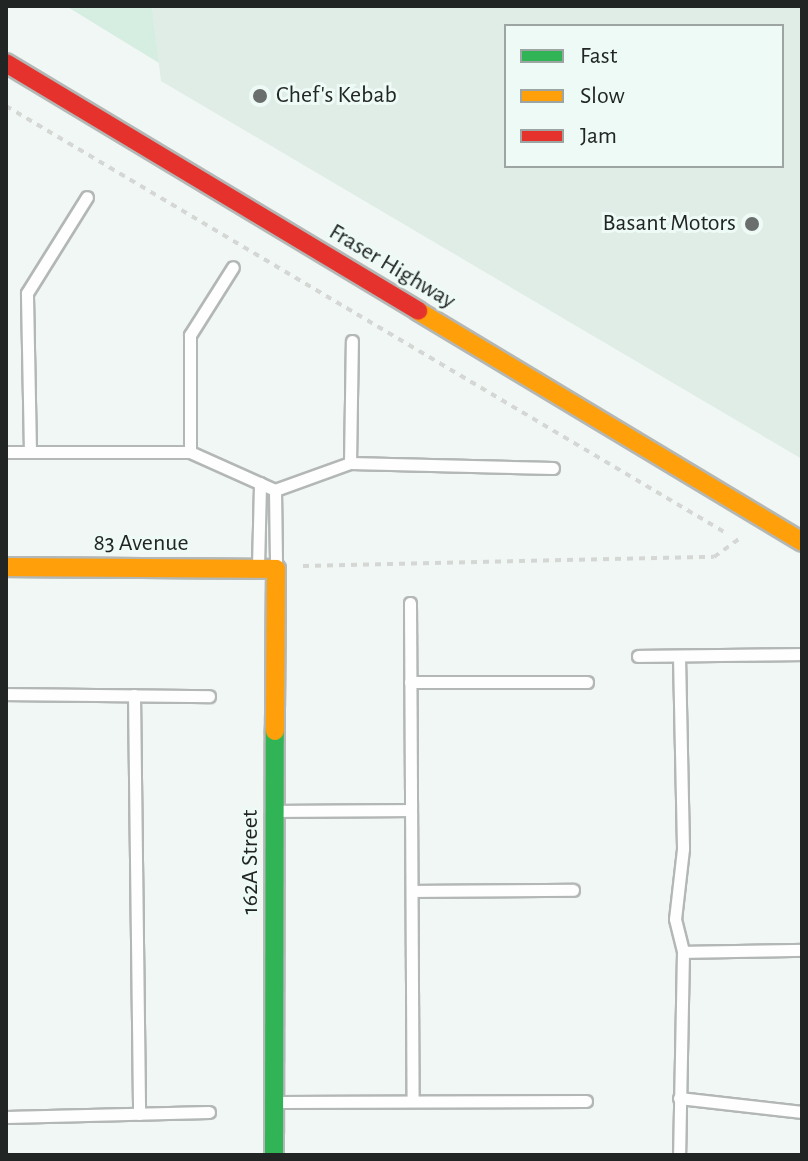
<!DOCTYPE html>
<style>
body{margin:0}
#map{position:relative;width:808px;height:1161px;overflow:hidden;background:#f1f7f4;font-family:"Alegreya Sans",sans-serif}
div>[style]{position:absolute}
.built>*{inset:0;background:#dfede6}
.green>*{inset:0;background:#d6ede2}
.path>*{height:4px;margin-top:-2px;transform-origin:0;background:repeating-linear-gradient(90deg,#d5d7d5 0 6px,transparent 0 12px)}
.roads{filter:drop-shadow(2px 0 #b3b7b5) drop-shadow(-2px 0 #b3b7b5) drop-shadow(0 2px #b3b7b5) drop-shadow(0 -2px #b3b7b5)}
.lane>*{height:11px;margin:-5.5px;padding:0 5.5px;transform-origin:5.5px;border-radius:5.5px;background:#fdfefd}
.fast>*{height:18px;margin:-9px;padding:0 9px;transform-origin:9px;border-radius:9px;background:#30b455}
.slow>*{height:18px;margin:-9px;padding:0 9px;transform-origin:9px;border-radius:9px;background:#ff9f0a}
.jam>*{height:18px;margin:-9px;padding:0 9px;transform-origin:9px;border-radius:9px;background:#e5322d}
.dots>*{width:22px;height:22px;translate:-50% -50%;box-sizing:border-box;border:4px solid #eefaf5;border-radius:50%}
span{translate:-50% -50%;white-space:nowrap;text-align:center;line-height:1.15;-webkit-text-stroke:6px #eefaf5;paint-order:stroke}
.poi-label{font-size:24px;color:#212523}
.left{translate:0 -50%;text-align:left}
.right{translate:-100% -50%;text-align:right}
.street-label{font-size:24px;color:#212523}
.frame{position:absolute;inset:0;border:8px solid #212523;pointer-events:none}
.legend{position:absolute;left:504px;top:24px;width:280px;height:144px;box-sizing:border-box;background:#eefaf5;border:2px solid #9ca5a1;margin:0;padding:10px 14px;list-style:none;font-size:24px;color:#212523}
.legend li{display:flex;align-items:center;gap:16px;height:40px}
.legend b{width:40px;border:2px solid #9ca5a1}
</style>
<div id="map">
<div class="built">
<i style="clip-path:polygon(evenodd,152px 6px,802px 6px,802px 459px,161px 81px,152px 6px,506px 26px,782px 26px,782px 166px,506px 166px,506px 26px)"></i>
</div>
<div class="green">
<i style="clip-path:polygon(66px 6px,152px 6px,159px 63px)"></i>
</div>
<div class="path">
<i style="left:6px;top:106px;width:837px;rotate:30.67deg"></i>
<i style="left:303px;top:566px;width:411px;rotate:-1.3deg"></i>
<i style="left:714px;top:557px;width:31px;rotate:-36deg"></i>
</div>
<div class="roads">
<div class="lane">
<i style="left:6px;top:452px;width:184px"></i>
<i style="left:190px;top:452px;width:93px;rotate:24.1deg"></i>
<i style="left:275px;top:490px;width:80px;rotate:-19.8deg"></i>
<i style="left:350px;top:463px;width:203px;rotate:1.4deg"></i>
<i style="left:30px;top:452px;width:159px;rotate:-91.1deg"></i>
<i style="left:27px;top:293px;width:113px;rotate:-58deg"></i>
<i style="left:190px;top:452px;width:117px;rotate:-90deg"></i>
<i style="left:190px;top:335px;width:80px;rotate:-57.7deg"></i>
<i style="left:350px;top:463px;width:122px;rotate:-89.1deg"></i>
<i style="left:275px;top:490px;width:75px;rotate:89.2deg"></i>
<i style="left:258px;top:567px;width:84px;rotate:-88.6deg"></i>
<i style="left:410px;top:603px;width:498px;rotate:89.7deg"></i>
<i style="left:638px;top:656px;width:164px;rotate:-0.7deg"></i>
<i style="left:679px;top:656px;width:193px;rotate:88.8deg"></i>
<i style="left:683px;top:849px;width:70px;rotate:96.5deg"></i>
<i style="left:675px;top:919px;width:34px;rotate:76deg"></i>
<i style="left:683px;top:952px;width:203px;rotate:91.1deg"></i>
<i style="left:410px;top:682px;width:177px"></i>
<i style="left:6px;top:694px;width:203px;rotate:0.6deg"></i>
<i style="left:134px;top:695px;width:419px;rotate:89.3deg"></i>
<i style="left:276px;top:811px;width:135px;rotate:-0.4deg"></i>
<i style="left:412px;top:891px;width:161px;rotate:-0.4deg"></i>
<i style="left:683px;top:952px;width:119px;rotate:-1deg"></i>
<i style="left:679px;top:1098px;width:124px;rotate:6.5deg"></i>
<i style="left:278px;top:1102px;width:308px;rotate:-0.2deg"></i>
<i style="left:6px;top:1117px;width:203px;rotate:-1.4deg"></i>
</div>
<div class="fast">
<i style="left:274px;top:1155px;width:424px;rotate:-89.9deg"></i>
</div>
<div class="slow">
<i style="left:418px;top:311px;width:448px;rotate:31deg"></i>
<i style="left:6px;top:567px;width:270px;rotate:0.4deg"></i>
<i style="left:276px;top:569px;width:162px;rotate:90.4deg"></i>
</div>
<div class="jam">
<i style="left:6px;top:63px;width:481px;rotate:31deg"></i>
</div>
</div>
<div class="dots">
<i style="left:260px;top:96px;background:#6a6e6c"></i>
<i style="left:752px;top:224px;background:#6a6e6c"></i>
</div>
<div class="poi-label">
<span class="left" style="left:276px;top:96px">Chef's Kebab</span>
<span class="right" style="left:736px;top:224px">Basant Motors</span>
</div>
<div class="street-label">
<span style="left:392px;top:267px;rotate:31deg">Fraser Highway</span>
<span style="left:141px;top:544px">83 Avenue</span>
<span style="left:251px;top:862px;rotate:-90deg">162A Street</span>
</div>
<div class="frame"></div>
<ul class="legend">
<li><b style="height:10px;background:#30b455"></b>Fast</li>
<li><b style="height:10px;background:#ff9f0a"></b>Slow</li>
<li><b style="height:10px;background:#e5322d"></b>Jam</li>
</ul>
</div>
